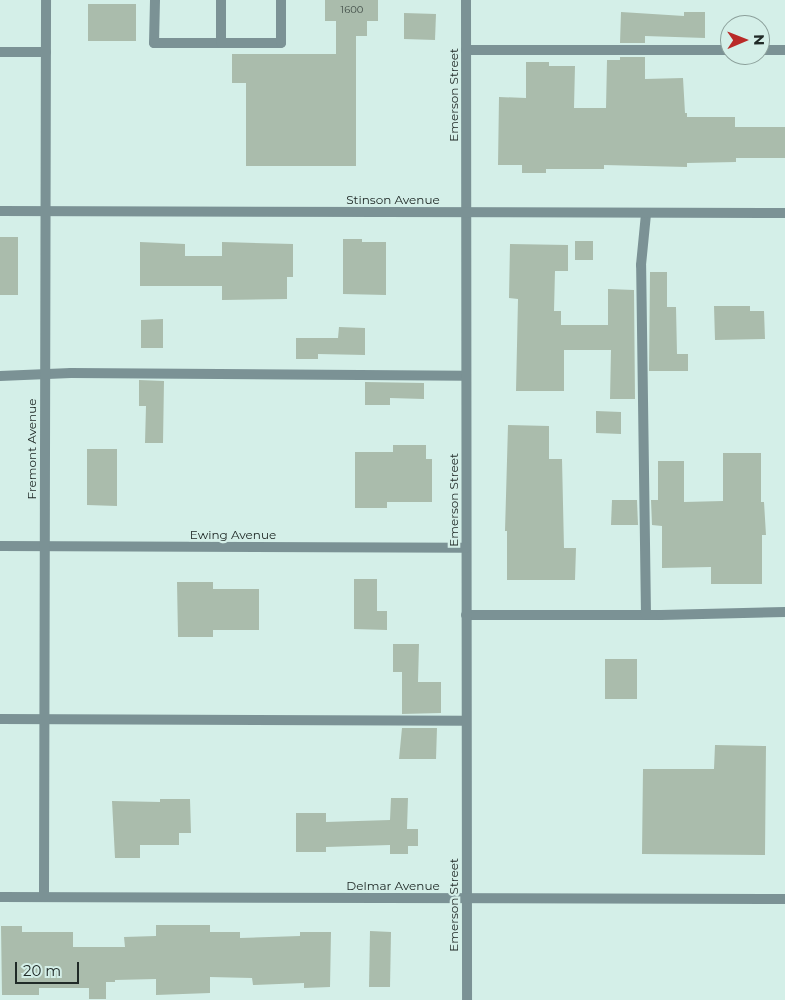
<!DOCTYPE html>
<style>
body{margin:0}
#map{position:relative;width:785px;height:1000px;overflow:hidden;background:#d4efe8;font-family:Montserrat,sans-serif}
div>[style]{position:absolute}
.building>*{inset:0;background:#aabcac}
.service>*{height:10px;margin:-5px;padding:0 5px;transform-origin:5px;border-radius:5px;background:#7b9295}
.minor>*{height:10px;margin:-5px;padding:0 5px;transform-origin:5px;border-radius:5px;background:#7b9295}
span{translate:-50% -50%;white-space:nowrap;text-align:center;line-height:1.15;-webkit-text-stroke:4.5px #d4efe8;paint-order:stroke}
.number-label{font-size:10px;color:#424e48}
.number-label span{-webkit-text-stroke-width:0}
.street-label{font-size:12px;color:#202a27}
.north{position:absolute;left:720px;top:15px;width:50px;height:50px;box-sizing:border-box;background:#d4efe8;border:1px solid #8ca09b;border-radius:50%;rotate:89deg;font-size:14px;font-weight:700;line-height:20px;text-align:center;color:#202a27}
.north::after{content:'';display:block;margin:auto;width:18px;height:22px;background:#b92a28;clip-path:polygon(50% 0,100% 100%,50% 72%,0 100%)}
.scale{position:absolute;left:15px;top:962px;width:64px;height:22px;box-sizing:border-box;border:2px solid #202a27;border-top:0;padding-left:6px;font-size:15px;line-height:18px;white-space:nowrap;color:#202a27;-webkit-text-stroke:4px #d4efe8;paint-order:stroke}
</style>
<div id="map">
<div class="building">
<i style="clip-path:polygon(325px 0,378px 0,378px 21px,367px 21px,367px 36px,356px 36px,356px 166px,246px 166px,246px 83px,232px 83px,232px 54px,336px 54px,336px 21px,325px 21px)"></i>
<i style="clip-path:polygon(88px 4px,136px 4px,136px 41px,88px 41px)"></i>
<i style="clip-path:polygon(621px 12px,684px 16px,684px 12px,705px 12px,705px 38px,645px 36px,645px 43px,620px 43px)"></i>
<i style="clip-path:polygon(404px 13px,436px 14px,435px 40px,404px 39px)"></i>
<i style="clip-path:polygon(620px 57px,645px 57px,645px 79px,683px 78px,685px 113px,687px 113px,687px 117px,735px 117px,735px 127px,785px 127px,785px 158px,736px 158px,736px 162px,687px 163px,687px 167px,604px 165px,604px 169px,546px 169px,546px 173px,522px 173px,522px 165px,498px 165px,499px 97px,526px 98px,526px 62px,549px 62px,549px 66px,575px 66px,574px 108px,606px 108px,607px 60px,620px 60px)"></i>
<i style="clip-path:polygon(0 237px,18px 237px,18px 295px,0 295px)"></i>
<i style="clip-path:polygon(343px 239px,362px 239px,362px 242px,386px 242px,386px 295px,343px 294px)"></i>
<i style="clip-path:polygon(575px 241px,593px 241px,593px 260px,575px 260px)"></i>
<i style="clip-path:polygon(140px 242px,185px 244px,185px 256px,222px 256px,222px 242px,293px 244px,293px 277px,287px 277px,287px 299px,222px 300px,222px 286px,140px 286px)"></i>
<i style="clip-path:polygon(510px 244px,568px 245px,568px 271px,555px 271px,554px 311px,561px 311px,561px 325px,608px 325px,608px 289px,634px 290px,635px 399px,610px 399px,611px 350px,564px 350px,564px 391px,516px 391px,518px 299px,509px 298px)"></i>
<i style="clip-path:polygon(650px 272px,667px 272px,667px 307px,676px 307px,677px 354px,688px 354px,688px 371px,649px 371px)"></i>
<i style="clip-path:polygon(714px 306px,750px 306px,750px 311px,764px 311px,765px 339px,715px 340px)"></i>
<i style="clip-path:polygon(163px 319px,163px 348px,141px 348px,141px 320px)"></i>
<i style="clip-path:polygon(339px 327px,365px 328px,365px 355px,318px 354px,318px 359px,296px 359px,296px 338px,338px 338px)"></i>
<i style="clip-path:polygon(139px 380px,164px 381px,163px 443px,145px 443px,146px 406px,139px 406px)"></i>
<i style="clip-path:polygon(365px 382px,424px 383px,424px 399px,390px 398px,390px 405px,365px 405px)"></i>
<i style="clip-path:polygon(596px 411px,621px 412px,621px 434px,596px 433px)"></i>
<i style="clip-path:polygon(508px 425px,549px 426px,549px 459px,562px 459px,564px 548px,576px 548px,575px 580px,507px 580px,507px 531px,505px 531px)"></i>
<i style="clip-path:polygon(393px 445px,426px 445px,426px 459px,432px 459px,432px 502px,387px 502px,387px 508px,355px 508px,355px 452px,393px 452px)"></i>
<i style="clip-path:polygon(87px 449px,117px 449px,117px 506px,87px 505px)"></i>
<i style="clip-path:polygon(723px 453px,761px 453px,761px 502px,764px 502px,766px 535px,762px 535px,762px 584px,711px 584px,711px 567px,662px 568px,662px 526px,652px 525px,651px 500px,658px 500px,658px 461px,684px 461px,684px 502px,723px 501px)"></i>
<i style="clip-path:polygon(612px 500px,637px 500px,638px 525px,611px 525px)"></i>
<i style="clip-path:polygon(354px 579px,377px 579px,377px 611px,387px 611px,387px 630px,354px 629px)"></i>
<i style="clip-path:polygon(177px 582px,213px 582px,213px 589px,259px 589px,259px 630px,213px 630px,213px 637px,178px 637px)"></i>
<i style="clip-path:polygon(393px 644px,419px 644px,418px 682px,441px 682px,441px 713px,402px 714px,402px 672px,393px 672px)"></i>
<i style="clip-path:polygon(605px 659px,637px 659px,637px 699px,605px 699px)"></i>
<i style="clip-path:polygon(402px 728px,437px 728px,436px 759px,399px 759px)"></i>
<i style="clip-path:polygon(715px 745px,766px 746px,765px 855px,642px 854px,643px 769px,714px 769px)"></i>
<i style="clip-path:polygon(391px 798px,408px 798px,407px 829px,418px 829px,418px 846px,408px 846px,408px 854px,390px 854px,390px 845px,326px 847px,326px 852px,296px 852px,296px 813px,326px 813px,326px 822px,390px 820px)"></i>
<i style="clip-path:polygon(160px 799px,190px 799px,191px 833px,179px 833px,179px 845px,140px 845px,140px 858px,115px 858px,112px 801px,160px 802px)"></i>
<i style="clip-path:polygon(156px 925px,210px 925px,210px 932px,240px 932px,240px 938px,300px 936px,300px 932px,331px 932px,330px 987px,304px 988px,304px 983px,253px 985px,252px 978px,210px 977px,210px 993px,156px 995px,156px 979px,115px 980px,115px 982px,106px 982px,106px 999px,89px 999px,89px 988px,39px 988px,39px 995px,2px 995px,1px 926px,22px 926px,22px 932px,73px 932px,73px 947px,125px 947px,124px 937px,156px 936px)"></i>
<i style="clip-path:polygon(370px 931px,391px 932px,390px 987px,369px 987px)"></i>
</div>
<div class="service">
<i style="left:155px;top:0;width:43px;rotate:91.3deg"></i>
<i style="left:154px;top:43px;width:67px"></i>
<i style="left:221px;top:0;width:43px;rotate:90deg"></i>
<i style="left:221px;top:43px;width:60px"></i>
<i style="left:281px;top:43px;width:43px;rotate:-90deg"></i>
<i style="left:466px;top:50px;width:264px"></i>
<i style="left:760px;top:50px;width:25px"></i>
<i style="left:0;top:52px;width:46px"></i>
<i style="left:0;top:376px;width:71px;rotate:-2.4deg"></i>
<i style="left:71px;top:373px;width:395px;rotate:0.4deg"></i>
<i style="left:466px;top:615px;width:195px"></i>
<i style="left:661px;top:615px;width:124px;rotate:-1.4deg"></i>
<i style="left:646px;top:615px;width:350px;rotate:-90.8deg"></i>
<i style="left:641px;top:265px;width:51px;rotate:-84.4deg"></i>
<i style="left:0;top:719px;width:466px;rotate:0.2deg"></i>
</div>
<div class="minor">
<i style="left:466px;top:0;width:1000px;rotate:89.94deg"></i>
<i style="left:0;top:211px;width:785px;rotate:0.15deg"></i>
<i style="left:0;top:546px;width:466px;rotate:0.2deg"></i>
<i style="left:0;top:897px;width:785px;rotate:0.15deg"></i>
<i style="left:44px;top:897px;width:897px;rotate:-89.87deg"></i>
</div>
<div class="number-label">
<span style="left:352px;top:10px">1600</span>
</div>
<div class="street-label">
<span style="left:454px;top:95px;rotate:-90deg">Emerson Street</span>
<span style="left:393px;top:200px">Stinson Avenue</span>
<span style="left:32px;top:449px;rotate:-90deg">Fremont Avenue</span>
<span style="left:454px;top:500px;rotate:-90deg">Emerson Street</span>
<span style="left:233px;top:535px">Ewing Avenue</span>
<span style="left:393px;top:886px">Delmar Avenue</span>
<span style="left:454px;top:905px;rotate:-90deg">Emerson Street</span>
</div>
<div class="north">N</div>
<div class="scale">20 m</div>
</div>
